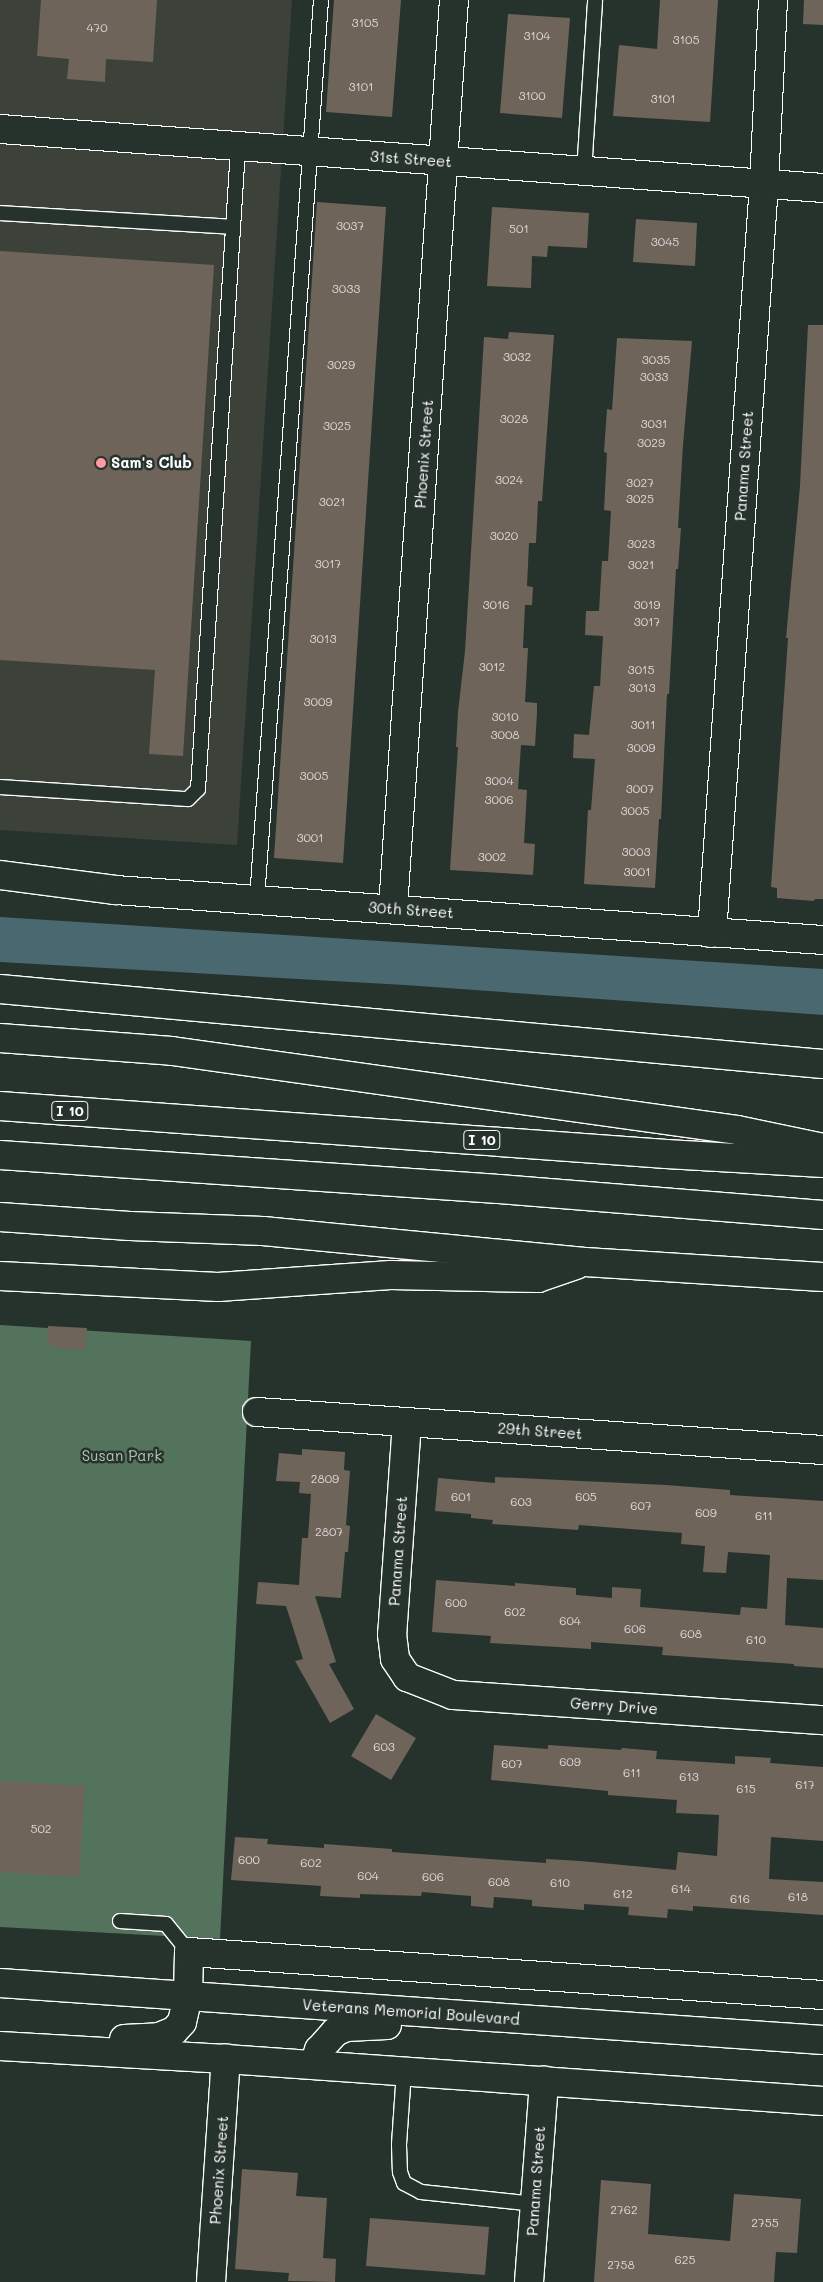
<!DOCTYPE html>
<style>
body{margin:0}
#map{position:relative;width:823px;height:2282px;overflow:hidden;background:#26332d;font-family:Mali,sans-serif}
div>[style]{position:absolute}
.built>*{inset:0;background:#3c423a}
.green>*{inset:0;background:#53735d}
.water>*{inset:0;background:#4a6870}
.building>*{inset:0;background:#6f645a}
.roads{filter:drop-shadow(1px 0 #fff) drop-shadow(-1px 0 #fff) drop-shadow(0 1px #fff) drop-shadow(0 -1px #fff)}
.lane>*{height:14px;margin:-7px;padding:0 7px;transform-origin:7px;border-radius:7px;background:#26332d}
.street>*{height:28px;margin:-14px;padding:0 14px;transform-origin:14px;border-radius:14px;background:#26332d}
.primary>*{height:28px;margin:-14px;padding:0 14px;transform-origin:14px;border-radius:14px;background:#26332d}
.highway>*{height:28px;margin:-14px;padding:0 14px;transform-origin:14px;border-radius:14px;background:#26332d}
.dots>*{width:14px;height:14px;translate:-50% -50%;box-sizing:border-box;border:2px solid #26332d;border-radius:50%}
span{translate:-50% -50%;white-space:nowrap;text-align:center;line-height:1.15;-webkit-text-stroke:5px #26332d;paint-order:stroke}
.number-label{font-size:12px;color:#dbd8d6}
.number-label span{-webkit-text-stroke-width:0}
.shield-label span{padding:1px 4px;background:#26332d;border:1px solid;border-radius:4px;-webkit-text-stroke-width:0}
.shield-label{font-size:14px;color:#fff;font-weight:700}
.street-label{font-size:15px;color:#fff}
.poi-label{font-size:15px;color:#fff;font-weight:700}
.left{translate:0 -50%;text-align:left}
.park-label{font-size:15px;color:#b2c0b6}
</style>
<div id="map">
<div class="built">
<i style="clip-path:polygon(0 0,292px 0,237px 845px,0 830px)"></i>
</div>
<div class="green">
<i style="clip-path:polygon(0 1325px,251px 1341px,220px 1939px,0 1927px)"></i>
</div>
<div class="water">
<i style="clip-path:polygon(0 917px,823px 969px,823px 1015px,405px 985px,0 962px)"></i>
</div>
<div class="building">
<i style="clip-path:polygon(41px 0,157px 0,153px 62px,106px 59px,105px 82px,67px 79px,69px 59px,37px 56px)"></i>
<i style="clip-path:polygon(334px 0,401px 0,392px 117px,326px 112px)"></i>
<i style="clip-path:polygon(660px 0,718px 0,710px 122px,613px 116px,619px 45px,657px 49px)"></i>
<i style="clip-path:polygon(804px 0,823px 0,823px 25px,803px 24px)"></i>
<i style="clip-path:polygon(508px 14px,570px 18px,562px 118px,500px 113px)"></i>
<i style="clip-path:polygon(317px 202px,386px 207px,343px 863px,274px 858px)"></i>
<i style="clip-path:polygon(492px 207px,589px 213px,587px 248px,548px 246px,547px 257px,532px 256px,531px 288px,487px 286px)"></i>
<i style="clip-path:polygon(636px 219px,697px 223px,695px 266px,633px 262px)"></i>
<i style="clip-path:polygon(0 251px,214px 265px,183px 756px,149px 754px,155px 670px,0 660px)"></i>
<i style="clip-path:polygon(808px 325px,823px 325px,823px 899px,815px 899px,814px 901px,777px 898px,777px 888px,771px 887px,788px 638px,786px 638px,800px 486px)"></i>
<i style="clip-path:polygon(509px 332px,554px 335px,542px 501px,538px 501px,536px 543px,529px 543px,527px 586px,533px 587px,532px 605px,525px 605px,523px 648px,528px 648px,525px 702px,537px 703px,537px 713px,535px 746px,521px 745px,518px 789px,527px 790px,524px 843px,535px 844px,533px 875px,450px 870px,458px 747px,456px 747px,458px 712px,465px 651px,484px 337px,508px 339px)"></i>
<i style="clip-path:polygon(617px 338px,692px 341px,683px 445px,678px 528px,681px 528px,678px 569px,676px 569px,669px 694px,667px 694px,661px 819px,659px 819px,655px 888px,584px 884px,588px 810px,591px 810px,595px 759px,573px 758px,574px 734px,589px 735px,594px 686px,600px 686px,603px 636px,585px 635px,586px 611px,599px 611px,602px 561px,608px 561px,611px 511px,604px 510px,607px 453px,604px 452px,607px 409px,612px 410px)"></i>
<i style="clip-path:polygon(48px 1326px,87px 1328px,85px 1350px,54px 1348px,54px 1345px,47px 1345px)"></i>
<i style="clip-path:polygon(302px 1449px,345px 1452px,344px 1470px,350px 1471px,346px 1525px,350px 1526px,348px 1552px,345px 1552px,341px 1598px,315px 1596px,336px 1662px,329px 1664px,354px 1709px,330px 1723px,295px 1661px,303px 1659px,286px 1606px,256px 1604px,258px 1582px,299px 1585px,302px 1538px,308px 1538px,311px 1494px,299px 1493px,300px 1482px,276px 1481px,279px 1453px,302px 1455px)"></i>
<i style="clip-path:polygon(495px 1477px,666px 1485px,730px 1490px,730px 1495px,823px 1501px,823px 1580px,787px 1578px,785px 1625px,823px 1628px,823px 1668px,794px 1666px,794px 1664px,662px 1655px,663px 1647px,591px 1642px,591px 1649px,490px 1643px,491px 1636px,432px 1632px,436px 1580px,515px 1586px,515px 1583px,576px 1588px,576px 1595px,612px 1598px,612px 1587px,641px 1589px,640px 1607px,740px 1615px,741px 1607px,767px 1609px,770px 1555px,728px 1552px,726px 1573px,703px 1572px,705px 1546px,681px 1544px,682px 1533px,579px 1525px,578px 1530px,492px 1524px,493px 1520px,471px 1518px,471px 1514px,435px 1511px,438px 1478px,495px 1483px)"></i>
<i style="clip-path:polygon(376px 1714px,416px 1738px,391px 1780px,351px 1756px)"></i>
<i style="clip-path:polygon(494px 1745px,548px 1749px,548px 1745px,621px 1750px,622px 1748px,657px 1751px,656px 1759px,735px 1764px,735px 1756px,771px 1758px,770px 1763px,823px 1767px,823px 1841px,771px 1837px,769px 1879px,823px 1882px,823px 1915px,693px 1906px,693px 1911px,668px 1909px,667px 1918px,628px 1915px,629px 1907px,584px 1904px,584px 1910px,532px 1906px,532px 1900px,494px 1897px,493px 1908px,471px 1906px,471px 1896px,422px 1892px,421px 1896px,360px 1894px,360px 1898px,320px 1896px,321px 1886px,231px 1880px,235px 1837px,268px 1839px,267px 1844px,324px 1848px,324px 1844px,392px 1849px,392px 1852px,546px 1863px,546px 1859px,580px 1861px,676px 1870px,678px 1852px,717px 1856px,719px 1815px,676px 1813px,677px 1800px,608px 1795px,608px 1791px,491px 1780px)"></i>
<i style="clip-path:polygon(0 1781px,85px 1786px,79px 1877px,0 1872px)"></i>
<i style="clip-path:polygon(242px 2169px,298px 2173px,296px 2196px,327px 2198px,323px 2258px,336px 2259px,335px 2282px,288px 2281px,289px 2273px,235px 2269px)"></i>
<i style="clip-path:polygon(601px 2180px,651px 2184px,648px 2234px,730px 2241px,734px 2194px,801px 2199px,797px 2253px,776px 2252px,774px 2282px,594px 2282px)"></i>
<i style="clip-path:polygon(370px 2218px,489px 2227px,485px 2275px,366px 2266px)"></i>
</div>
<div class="roads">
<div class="lane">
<i style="left:584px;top:172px;width:172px;rotate:-86.3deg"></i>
<i style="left:0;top:213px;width:233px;rotate:3.4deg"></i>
<i style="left:0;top:787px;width:188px;rotate:3.7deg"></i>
<i style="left:188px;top:799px;width:14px;rotate:-45deg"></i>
<i style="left:198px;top:789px;width:643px;rotate:-86.43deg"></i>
<i style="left:257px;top:899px;width:901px;rotate:-85.93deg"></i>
<i style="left:120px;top:1921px;width:46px;rotate:3.7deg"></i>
<i style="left:166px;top:1924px;width:36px;rotate:51deg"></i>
<i style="left:404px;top:2071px;width:74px;rotate:93.9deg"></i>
<i style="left:399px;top:2145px;width:27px;rotate:88deg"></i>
<i style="left:400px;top:2172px;width:12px;rotate:70deg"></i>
<i style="left:404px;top:2183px;width:19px;rotate:28deg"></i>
<i style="left:421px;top:2192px;width:115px;rotate:6deg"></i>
</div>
<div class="street">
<i style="left:0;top:129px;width:825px;rotate:4.1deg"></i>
<i style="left:0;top:875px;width:116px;rotate:7.4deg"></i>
<i style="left:115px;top:890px;width:710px;rotate:4.04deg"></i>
<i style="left:393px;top:908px;width:910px;rotate:-86.16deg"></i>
<i style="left:712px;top:933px;width:751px;rotate:-86.03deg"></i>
<i style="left:764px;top:184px;width:184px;rotate:-87.2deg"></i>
<i style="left:257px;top:1412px;width:567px;rotate:3.84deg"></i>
<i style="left:407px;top:1422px;width:213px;rotate:94deg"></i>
<i style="left:392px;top:1634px;width:25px;rotate:83deg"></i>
<i style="left:395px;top:1659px;width:22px;rotate:56deg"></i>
<i style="left:407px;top:1677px;width:49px;rotate:21.4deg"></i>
<i style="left:453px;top:1695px;width:371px;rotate:3.9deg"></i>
<i style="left:188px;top:1996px;width:44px;rotate:-88.7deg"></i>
<i style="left:189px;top:1952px;width:635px;rotate:3.88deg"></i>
<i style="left:211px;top:2282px;width:224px;rotate:-86.2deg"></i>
<i style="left:529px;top:2282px;width:202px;rotate:-85.7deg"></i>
</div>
<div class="primary">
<i style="left:0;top:1983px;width:825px;rotate:3.96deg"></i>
<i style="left:124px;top:2039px;width:35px;rotate:-3deg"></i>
<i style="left:159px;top:2037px;width:16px;rotate:-22deg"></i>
<i style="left:174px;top:2031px;width:12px;rotate:-48deg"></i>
<i style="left:182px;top:2022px;width:27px;rotate:-77deg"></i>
<i style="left:0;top:2046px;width:226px;rotate:3.3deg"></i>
<i style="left:226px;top:2059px;width:598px;rotate:4.02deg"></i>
<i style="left:314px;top:2065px;width:16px;rotate:-72deg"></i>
<i style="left:319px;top:2050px;width:24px;rotate:-48deg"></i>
<i style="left:335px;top:2032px;width:12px;rotate:-24deg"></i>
<i style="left:346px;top:2027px;width:41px;rotate:-2.8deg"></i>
</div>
<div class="highway">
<i style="left:0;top:989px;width:826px;rotate:5.21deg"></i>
<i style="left:0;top:1038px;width:172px;rotate:4.3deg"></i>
<i style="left:172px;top:1051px;width:570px;rotate:7.96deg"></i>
<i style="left:737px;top:1130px;width:88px;rotate:11.8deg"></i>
<i style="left:0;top:1106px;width:668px;rotate:4.12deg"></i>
<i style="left:666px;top:1154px;width:157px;rotate:3.3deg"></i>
<i style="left:0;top:1155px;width:500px;rotate:3.9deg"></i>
<i style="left:499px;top:1189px;width:325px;rotate:4.6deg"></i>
<i style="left:0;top:1217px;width:130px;rotate:4deg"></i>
<i style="left:130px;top:1226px;width:133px;rotate:2.2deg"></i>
<i style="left:263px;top:1231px;width:323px;rotate:5.5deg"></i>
<i style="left:585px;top:1262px;width:238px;rotate:3.6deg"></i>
<i style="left:0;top:1276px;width:218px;rotate:2.9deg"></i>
<i style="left:218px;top:1287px;width:173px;rotate:-4deg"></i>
<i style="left:391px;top:1275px;width:147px;rotate:1.2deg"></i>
<i style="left:538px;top:1278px;width:40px;rotate:-18.9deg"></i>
</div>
</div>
<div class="dots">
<i style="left:101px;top:463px;background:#ff9aa2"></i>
</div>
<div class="number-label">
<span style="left:365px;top:23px">3105</span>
<span style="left:97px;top:28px">470</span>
<span style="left:537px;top:36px">3104</span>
<span style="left:686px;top:40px">3105</span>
<span style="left:361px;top:87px">3101</span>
<span style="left:532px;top:96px">3100</span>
<span style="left:663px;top:99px">3101</span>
<span style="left:350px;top:226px">3037</span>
<span style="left:519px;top:229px">501</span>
<span style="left:665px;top:242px">3045</span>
<span style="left:346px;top:289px">3033</span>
<span style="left:517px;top:357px">3032</span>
<span style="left:656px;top:360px">3035</span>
<span style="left:341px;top:365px">3029</span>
<span style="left:654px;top:377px">3033</span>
<span style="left:514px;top:419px">3028</span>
<span style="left:654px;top:424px">3031</span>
<span style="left:337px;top:426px">3025</span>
<span style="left:651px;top:443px">3029</span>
<span style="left:509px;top:480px">3024</span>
<span style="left:640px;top:483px">3027</span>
<span style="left:640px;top:499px">3025</span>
<span style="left:332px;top:502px">3021</span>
<span style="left:504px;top:536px">3020</span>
<span style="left:641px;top:544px">3023</span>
<span style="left:328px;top:564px">3017</span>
<span style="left:641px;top:565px">3021</span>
<span style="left:496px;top:605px">3016</span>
<span style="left:647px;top:605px">3019</span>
<span style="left:647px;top:622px">3017</span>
<span style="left:323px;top:639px">3013</span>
<span style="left:492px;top:667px">3012</span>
<span style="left:641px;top:670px">3015</span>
<span style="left:642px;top:688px">3013</span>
<span style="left:318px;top:702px">3009</span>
<span style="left:505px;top:717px">3010</span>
<span style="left:643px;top:725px">3011</span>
<span style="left:505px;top:735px">3008</span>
<span style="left:641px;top:748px">3009</span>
<span style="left:314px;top:776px">3005</span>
<span style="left:499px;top:781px">3004</span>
<span style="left:640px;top:789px">3007</span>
<span style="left:499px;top:800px">3006</span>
<span style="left:635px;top:811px">3005</span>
<span style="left:310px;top:838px">3001</span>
<span style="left:636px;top:852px">3003</span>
<span style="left:492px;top:857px">3002</span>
<span style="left:637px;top:872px">3001</span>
<span style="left:325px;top:1479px">2809</span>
<span style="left:461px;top:1497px">601</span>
<span style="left:586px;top:1497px">605</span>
<span style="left:521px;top:1502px">603</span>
<span style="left:641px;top:1506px">607</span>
<span style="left:706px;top:1513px">609</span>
<span style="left:764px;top:1516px">611</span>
<span style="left:329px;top:1532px">2807</span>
<span style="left:456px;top:1603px">600</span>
<span style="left:515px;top:1612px">602</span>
<span style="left:570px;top:1621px">604</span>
<span style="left:635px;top:1629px">606</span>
<span style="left:691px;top:1634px">608</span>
<span style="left:756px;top:1640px">610</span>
<span style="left:384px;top:1747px">603</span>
<span style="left:570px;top:1762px">609</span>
<span style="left:512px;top:1764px">607</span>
<span style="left:632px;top:1773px">611</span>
<span style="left:689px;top:1777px">613</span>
<span style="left:805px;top:1785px">617</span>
<span style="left:746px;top:1789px">615</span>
<span style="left:41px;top:1829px">502</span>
<span style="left:249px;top:1860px">600</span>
<span style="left:311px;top:1863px">602</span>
<span style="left:368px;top:1876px">604</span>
<span style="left:433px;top:1877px">606</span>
<span style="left:499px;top:1882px">608</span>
<span style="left:560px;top:1883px">610</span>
<span style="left:681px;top:1889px">614</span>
<span style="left:623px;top:1894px">612</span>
<span style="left:798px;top:1897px">618</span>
<span style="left:740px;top:1899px">616</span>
<span style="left:624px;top:2210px">2762</span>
<span style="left:765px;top:2223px">2755</span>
<span style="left:685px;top:2260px">625</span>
<span style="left:621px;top:2265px">2758</span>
</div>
<div class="shield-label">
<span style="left:70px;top:1111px">I 10</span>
<span style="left:482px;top:1140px">I 10</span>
</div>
<div class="street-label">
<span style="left:411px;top:159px;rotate:4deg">31st Street</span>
<span style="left:424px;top:454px;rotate:-86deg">Phoenix Street</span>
<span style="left:744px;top:466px;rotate:-86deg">Panama Street</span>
<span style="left:411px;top:910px;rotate:4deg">30th Street</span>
<span style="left:540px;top:1431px;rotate:4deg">29th Street</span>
<span style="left:398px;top:1551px;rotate:-86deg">Panama Street</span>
<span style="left:614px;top:1706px;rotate:4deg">Gerry Drive</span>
<span style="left:411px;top:2012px;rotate:4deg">Veterans Memorial Boulevard</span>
<span style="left:219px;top:2170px;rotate:-86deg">Phoenix Street</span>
<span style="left:536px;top:2181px;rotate:-86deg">Panama Street</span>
</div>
<div class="poi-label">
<span class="left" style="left:111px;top:463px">Sam's Club</span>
</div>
<div class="park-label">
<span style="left:122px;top:1456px">Susan Park</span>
</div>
</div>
